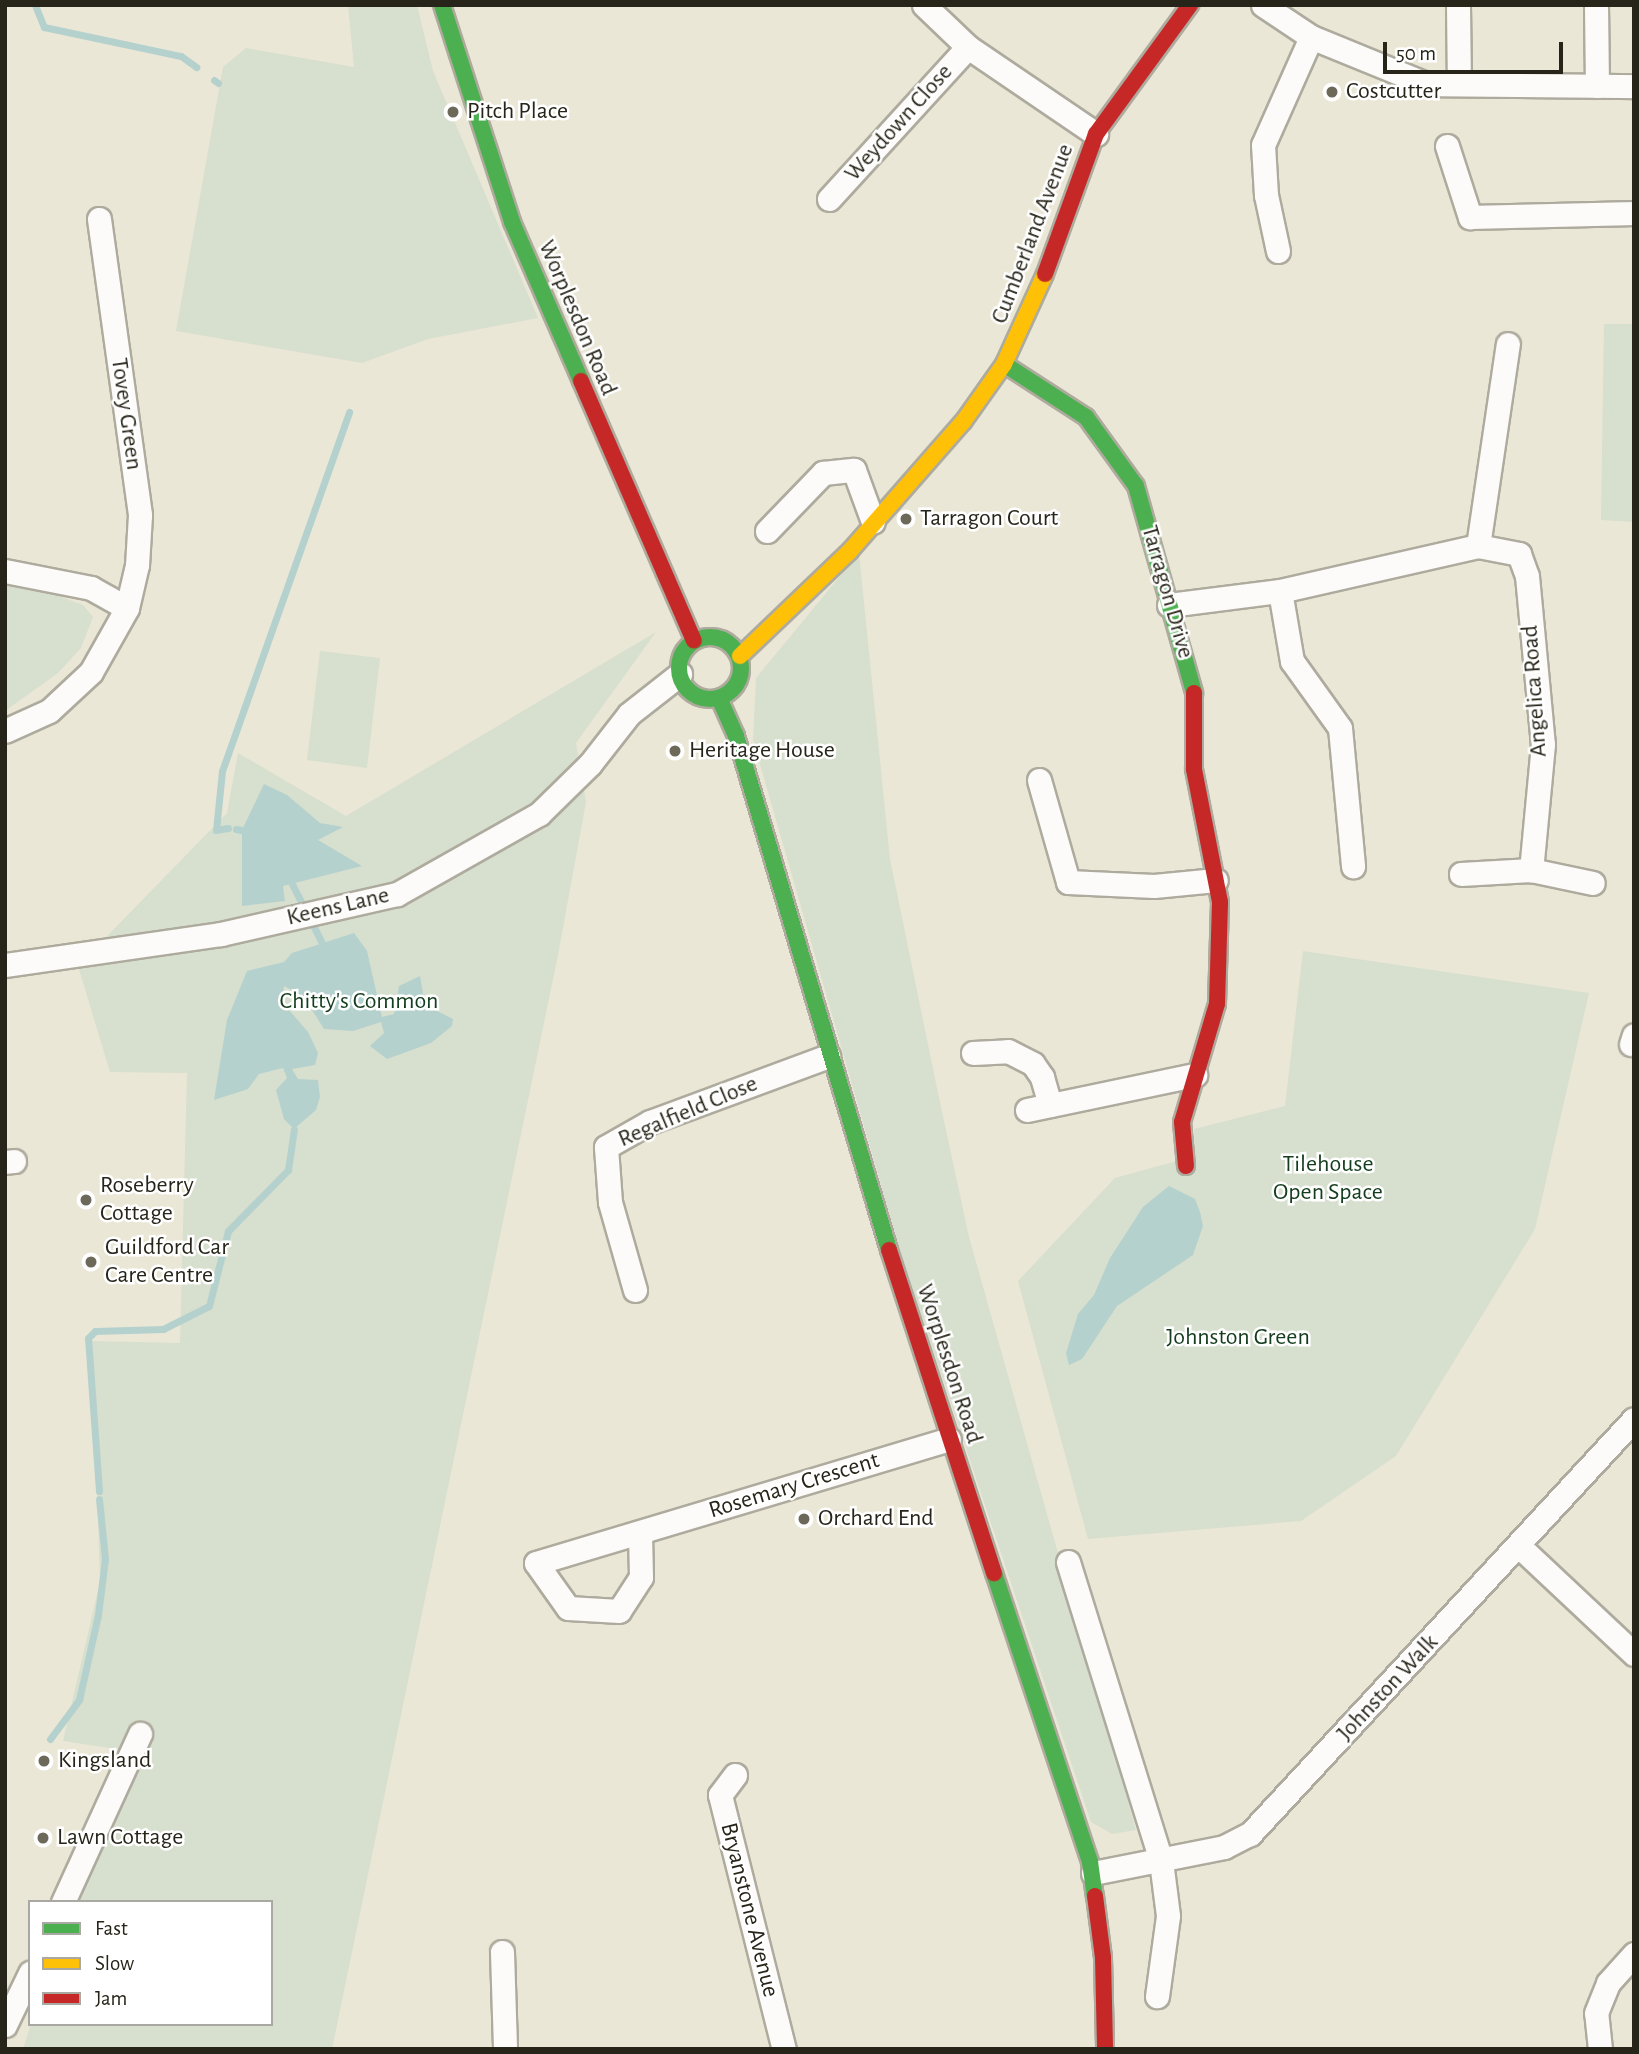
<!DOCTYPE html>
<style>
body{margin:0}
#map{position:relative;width:1639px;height:2054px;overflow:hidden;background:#ebe7d6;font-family:"Alegreya Sans",sans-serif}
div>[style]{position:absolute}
.green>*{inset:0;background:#d7dfce}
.water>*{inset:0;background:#b5d1ce}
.stream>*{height:7px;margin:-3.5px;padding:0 3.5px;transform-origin:3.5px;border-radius:3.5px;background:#b5d1ce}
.roads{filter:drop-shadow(2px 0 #aeab9e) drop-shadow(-2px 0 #aeab9e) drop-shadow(0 2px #aeab9e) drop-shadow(0 -2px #aeab9e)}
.street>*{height:23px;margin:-11.5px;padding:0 11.5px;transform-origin:11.5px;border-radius:11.5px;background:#fcfbf9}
.fast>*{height:16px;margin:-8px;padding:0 8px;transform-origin:8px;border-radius:8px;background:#4caf50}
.fast>.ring{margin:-8px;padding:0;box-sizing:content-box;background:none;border:16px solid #4caf50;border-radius:50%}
.slow>*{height:16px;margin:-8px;padding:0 8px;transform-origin:8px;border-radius:8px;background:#ffc107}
.jam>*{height:16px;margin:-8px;padding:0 8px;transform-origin:8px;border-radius:8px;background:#c62828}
.dots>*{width:19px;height:19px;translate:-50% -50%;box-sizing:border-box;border:4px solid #fff;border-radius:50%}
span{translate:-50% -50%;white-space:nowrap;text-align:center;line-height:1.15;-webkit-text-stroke:5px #fff;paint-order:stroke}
.poi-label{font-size:24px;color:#272519}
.left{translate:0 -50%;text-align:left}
.street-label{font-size:24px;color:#272519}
.park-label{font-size:24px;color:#133d1c}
.frame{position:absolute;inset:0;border:7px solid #272519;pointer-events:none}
.legend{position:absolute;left:28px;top:1900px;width:245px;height:126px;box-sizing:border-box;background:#fff;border:2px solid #a9a8a3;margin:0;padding:9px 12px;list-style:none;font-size:21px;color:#272519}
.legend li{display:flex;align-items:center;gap:14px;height:35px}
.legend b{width:35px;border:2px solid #a9a8a3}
.scale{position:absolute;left:1383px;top:42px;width:180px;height:32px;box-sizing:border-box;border:4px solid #272519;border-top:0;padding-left:9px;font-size:21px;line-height:24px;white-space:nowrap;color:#272519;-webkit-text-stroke:5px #fff;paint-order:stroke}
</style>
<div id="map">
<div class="green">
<i style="clip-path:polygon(348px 5px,417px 5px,433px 71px,538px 318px,428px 339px,362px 363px,176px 331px,223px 67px,246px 48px,354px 67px)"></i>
<i style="clip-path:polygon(1604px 324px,1634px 324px,1634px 522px,1601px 520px)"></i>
<i style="clip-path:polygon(859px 553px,890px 859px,938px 1093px,969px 1237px,1136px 1830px,1112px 1834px,1091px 1822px,900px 1251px,753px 740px,756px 678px)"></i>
<i style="clip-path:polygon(5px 576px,83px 605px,93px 617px,81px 648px,58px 673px,5px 711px)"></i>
<i style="clip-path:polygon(656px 632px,576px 743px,586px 802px,558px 955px,332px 2049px,23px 2049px,31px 2024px,271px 2024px,271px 1902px,75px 1902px,143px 1753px,63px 1741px,100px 1582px,92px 1341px,180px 1343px,187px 1073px,110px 1072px,78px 966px,227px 813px,238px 753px,346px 816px)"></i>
<i style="clip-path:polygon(320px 651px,380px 658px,367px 768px,307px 760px)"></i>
<i style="clip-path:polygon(1303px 951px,1589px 993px,1535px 1229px,1396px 1456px,1301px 1521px,1088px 1539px,1018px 1281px,1115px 1178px,1195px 1156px,1194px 1129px,1285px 1106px)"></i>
</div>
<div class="water">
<i style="clip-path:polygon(264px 784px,287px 795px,320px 823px,343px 827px,318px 840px,362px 866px,283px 886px,285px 901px,242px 906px,242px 830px)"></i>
<i style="clip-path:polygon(354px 933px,367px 951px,382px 1017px,394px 1014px,399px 986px,420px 976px,425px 1005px,453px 1019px,452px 1026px,431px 1043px,387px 1059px,370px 1046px,384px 1033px,381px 1022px,353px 1031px,324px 1029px,304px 997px,284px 986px,282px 1002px,308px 1032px,318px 1053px,315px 1065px,292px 1069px,298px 1079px,318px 1080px,320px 1097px,316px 1110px,294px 1129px,284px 1119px,276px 1090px,287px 1078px,283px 1068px,259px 1074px,248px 1089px,214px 1100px,227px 1020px,247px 971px,284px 962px,292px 953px)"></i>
<i style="clip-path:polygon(1169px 1186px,1195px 1199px,1200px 1212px,1203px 1226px,1193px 1255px,1117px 1306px,1082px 1359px,1069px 1365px,1066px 1353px,1078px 1314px,1094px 1295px,1110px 1258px,1143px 1207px)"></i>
</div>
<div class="stream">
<i style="left:35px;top:5px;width:24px;rotate:68deg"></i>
<i style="left:44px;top:27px;width:140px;rotate:12deg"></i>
<i style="left:181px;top:56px;width:19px;rotate:36deg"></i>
<i style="left:214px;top:80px;width:5px;rotate:37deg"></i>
<i style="left:228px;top:828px;width:12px;rotate:171deg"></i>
<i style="left:216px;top:830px;width:59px;rotate:-84.2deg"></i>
<i style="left:222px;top:771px;width:381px;rotate:-70.5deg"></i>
<i style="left:236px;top:829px;width:6px;rotate:9deg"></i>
<i style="left:292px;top:884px;width:66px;rotate:63deg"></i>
<i style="left:99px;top:1491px;width:153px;rotate:-94.1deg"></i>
<i style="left:88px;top:1338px;width:10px;rotate:-45deg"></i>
<i style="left:95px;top:1331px;width:68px;rotate:-1.7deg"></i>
<i style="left:163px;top:1329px;width:51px;rotate:-26.6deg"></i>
<i style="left:209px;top:1306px;width:77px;rotate:-75.8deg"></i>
<i style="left:228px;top:1231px;width:86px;rotate:-45.5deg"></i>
<i style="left:288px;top:1170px;width:41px;rotate:-81.7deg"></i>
<i style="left:50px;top:1739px;width:49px;rotate:-53.4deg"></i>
<i style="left:79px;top:1700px;width:87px;rotate:-77.4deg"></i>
<i style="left:98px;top:1615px;width:56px;rotate:-82.9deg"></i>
<i style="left:105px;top:1559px;width:60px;rotate:-95.7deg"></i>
</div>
<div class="roads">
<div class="street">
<i style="left:924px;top:5px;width:61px;rotate:43.7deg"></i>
<i style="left:968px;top:47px;width:155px;rotate:34.2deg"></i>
<i style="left:1263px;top:5px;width:58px;rotate:33.7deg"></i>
<i style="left:1311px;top:37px;width:124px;rotate:22.2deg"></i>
<i style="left:1426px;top:84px;width:208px;rotate:0.6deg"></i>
<i style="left:1458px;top:5px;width:79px;rotate:89.3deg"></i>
<i style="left:1596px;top:5px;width:81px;rotate:89.3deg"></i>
<i style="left:1447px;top:146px;width:75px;rotate:72.1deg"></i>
<i style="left:1470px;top:217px;width:164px;rotate:-1.4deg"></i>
<i style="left:829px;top:199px;width:206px;rotate:-47.6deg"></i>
<i style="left:99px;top:219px;width:299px;rotate:82.1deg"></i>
<i style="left:140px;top:515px;width:50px;rotate:93.4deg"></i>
<i style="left:137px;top:565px;width:44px;rotate:103.1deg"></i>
<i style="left:1278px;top:251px;width:57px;rotate:-102.1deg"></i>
<i style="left:1266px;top:195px;width:50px;rotate:-93.4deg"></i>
<i style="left:1263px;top:145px;width:118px;rotate:-66deg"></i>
<i style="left:767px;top:531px;width:81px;rotate:-46deg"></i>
<i style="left:823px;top:473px;width:31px;rotate:-6deg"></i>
<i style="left:854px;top:470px;width:55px;rotate:69.9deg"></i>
<i style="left:1478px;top:546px;width:204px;rotate:-81.6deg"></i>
<i style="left:5px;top:571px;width:88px;rotate:11.2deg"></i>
<i style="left:91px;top:588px;width:41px;rotate:29.1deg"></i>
<i style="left:127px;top:608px;width:73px;rotate:119.4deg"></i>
<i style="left:91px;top:672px;width:57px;rotate:137.1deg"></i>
<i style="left:49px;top:711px;width:48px;rotate:155.6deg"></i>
<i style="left:1280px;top:591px;width:71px;rotate:80.3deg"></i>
<i style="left:1292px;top:661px;width:82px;rotate:54.4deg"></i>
<i style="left:1340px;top:728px;width:139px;rotate:84.6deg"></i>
<i style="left:1169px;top:605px;width:112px;rotate:-7.2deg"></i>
<i style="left:1280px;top:591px;width:203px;rotate:-12.8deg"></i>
<i style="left:1478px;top:546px;width:42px;rotate:11deg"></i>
<i style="left:1519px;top:554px;width:23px;rotate:70deg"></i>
<i style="left:1527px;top:576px;width:169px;rotate:84.6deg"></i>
<i style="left:1543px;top:744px;width:127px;rotate:95.4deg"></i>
<i style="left:1531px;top:870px;width:63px;rotate:11.8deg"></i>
<i style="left:1039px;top:780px;width:106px;rotate:74.1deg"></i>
<i style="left:1068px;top:882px;width:86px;rotate:2.7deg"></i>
<i style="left:1154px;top:886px;width:62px;rotate:-5.5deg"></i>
<i style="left:1461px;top:874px;width:70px;rotate:-3.3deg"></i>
<i style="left:5px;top:965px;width:218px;rotate:-8.2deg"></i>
<i style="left:221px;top:934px;width:180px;rotate:-12.8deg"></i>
<i style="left:397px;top:894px;width:163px;rotate:-29.4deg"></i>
<i style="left:539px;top:814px;width:71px;rotate:-44.4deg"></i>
<i style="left:590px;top:764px;width:63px;rotate:-52deg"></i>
<i style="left:629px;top:714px;width:65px;rotate:-38.1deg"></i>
<i style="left:1631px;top:1044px;width:9px;rotate:-72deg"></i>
<i style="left:973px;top:1053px;width:35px;rotate:-3deg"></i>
<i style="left:1008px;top:1051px;width:28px;rotate:27deg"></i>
<i style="left:1033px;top:1064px;width:16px;rotate:55deg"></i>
<i style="left:1042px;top:1077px;width:29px;rotate:74deg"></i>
<i style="left:1027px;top:1110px;width:172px;rotate:-11.8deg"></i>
<i style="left:5px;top:1162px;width:9px;rotate:-6deg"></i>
<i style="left:635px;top:1290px;width:91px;rotate:-105.9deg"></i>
<i style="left:610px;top:1202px;width:55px;rotate:-94.2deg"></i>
<i style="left:606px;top:1147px;width:51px;rotate:-29.6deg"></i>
<i style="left:650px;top:1122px;width:190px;rotate:-20.3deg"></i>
<i style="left:640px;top:1533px;width:44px;rotate:88.7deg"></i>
<i style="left:641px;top:1577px;width:40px;rotate:122.9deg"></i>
<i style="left:619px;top:1611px;width:51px;rotate:-176.6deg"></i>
<i style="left:568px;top:1608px;width:55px;rotate:-125.4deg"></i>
<i style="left:536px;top:1563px;width:431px;rotate:-16.7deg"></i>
<i style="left:1520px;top:1547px;width:156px;rotate:43.2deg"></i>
<i style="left:1068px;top:1562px;width:313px;rotate:72.7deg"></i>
<i style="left:1161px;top:1861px;width:55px;rotate:82.7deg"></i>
<i style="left:1168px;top:1916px;width:81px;rotate:97.8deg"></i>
<i style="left:735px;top:1775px;width:25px;rotate:127deg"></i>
<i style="left:720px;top:1795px;width:262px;rotate:75.9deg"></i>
<i style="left:1093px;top:1873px;width:134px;rotate:-11.2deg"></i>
<i style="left:1224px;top:1847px;width:29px;rotate:-27deg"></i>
<i style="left:1250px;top:1834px;width:565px;rotate:-47.22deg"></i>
<i style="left:63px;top:1902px;width:185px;rotate:-65.4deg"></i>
<i style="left:502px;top:1952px;width:97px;rotate:88.2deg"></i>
<i style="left:5px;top:2025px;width:58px;rotate:-64.3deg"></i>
<i style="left:1600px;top:2049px;width:36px;rotate:-96deg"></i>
<i style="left:1596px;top:2013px;width:32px;rotate:-68deg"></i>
<i style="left:1608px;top:1983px;width:39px;rotate:-48deg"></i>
</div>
<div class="fast">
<i style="left:442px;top:5px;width:228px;rotate:72.1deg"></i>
<i style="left:512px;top:222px;width:173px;rotate:66.5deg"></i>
<i style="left:1004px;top:364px;width:98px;rotate:32.9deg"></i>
<i style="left:1086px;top:417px;width:85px;rotate:54.1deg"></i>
<i style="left:1136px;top:486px;width:215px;rotate:74.3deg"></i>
<i class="ring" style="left:679px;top:637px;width:46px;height:46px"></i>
<i style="left:719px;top:698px;width:42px;rotate:65.9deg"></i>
<i style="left:736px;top:736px;width:536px;rotate:73.42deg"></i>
<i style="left:994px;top:1573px;width:305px;rotate:71.6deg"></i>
<i style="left:1090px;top:1862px;width:34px;rotate:82deg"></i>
</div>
<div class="slow">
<i style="left:740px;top:656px;width:151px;rotate:-43.7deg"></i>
<i style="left:849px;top:552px;width:173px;rotate:-48.8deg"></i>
<i style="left:963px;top:422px;width:71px;rotate:-54.7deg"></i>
<i style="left:1004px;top:364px;width:99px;rotate:-65.5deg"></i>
</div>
<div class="jam">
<i style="left:1045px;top:274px;width:149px;rotate:-70deg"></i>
<i style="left:1096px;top:134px;width:160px;rotate:-53.9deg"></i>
<i style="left:581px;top:381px;width:283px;rotate:66.5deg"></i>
<i style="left:1186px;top:1166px;width:44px;rotate:-95.2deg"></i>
<i style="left:1182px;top:1122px;width:123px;rotate:-73.5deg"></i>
<i style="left:1217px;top:1004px;width:102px;rotate:-88.3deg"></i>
<i style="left:1220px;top:902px;width:136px;rotate:-101.1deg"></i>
<i style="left:1194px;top:769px;width:76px;rotate:-90deg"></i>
<i style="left:889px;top:1250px;width:340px;rotate:72deg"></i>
<i style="left:1095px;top:1896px;width:63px;rotate:82.6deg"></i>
<i style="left:1103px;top:1958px;width:91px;rotate:88.7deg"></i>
</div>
</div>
<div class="dots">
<i style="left:1332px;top:92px;background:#6c695b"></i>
<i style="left:453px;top:112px;background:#6c695b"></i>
<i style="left:906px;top:519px;background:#6c695b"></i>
<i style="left:675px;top:751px;background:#6c695b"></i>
<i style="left:86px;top:1200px;background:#6c695b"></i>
<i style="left:91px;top:1262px;background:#6c695b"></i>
<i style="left:804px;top:1519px;background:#6c695b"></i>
<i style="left:44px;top:1761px;background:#6c695b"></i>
<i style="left:43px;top:1838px;background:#6c695b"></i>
</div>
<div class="poi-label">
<span class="left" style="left:1346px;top:92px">Costcutter</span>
<span class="left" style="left:467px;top:112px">Pitch Place</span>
<span class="left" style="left:920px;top:519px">Tarragon Court</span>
<span class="left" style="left:689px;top:751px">Heritage House</span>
<span class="left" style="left:100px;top:1200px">Roseberry<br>Cottage</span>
<span class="left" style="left:105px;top:1262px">Guildford Car<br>Care Centre</span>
<span class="left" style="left:818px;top:1519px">Orchard End</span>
<span class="left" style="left:58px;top:1761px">Kingsland</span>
<span class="left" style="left:57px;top:1838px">Lawn Cottage</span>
</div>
<div class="street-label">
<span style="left:899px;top:123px;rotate:-48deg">Weydown Close</span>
<span style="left:1033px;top:234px;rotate:-69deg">Cumberland Avenue</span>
<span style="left:577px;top:318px;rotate:67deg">Worplesdon Road</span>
<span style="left:126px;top:414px;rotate:82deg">Tovey Green</span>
<span style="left:1167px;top:592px;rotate:74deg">Tarragon Drive</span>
<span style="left:1535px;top:691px;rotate:-94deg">Angelica Road</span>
<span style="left:338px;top:907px;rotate:-13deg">Keens Lane</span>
<span style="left:688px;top:1112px;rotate:-23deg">Regalfield Close</span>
<span style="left:949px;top:1364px;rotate:72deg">Worplesdon Road</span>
<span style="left:794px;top:1486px;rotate:-17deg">Rosemary Crescent</span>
<span style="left:1388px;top:1688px;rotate:-47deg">Johnston Walk</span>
<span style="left:749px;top:1910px;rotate:76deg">Bryanstone Avenue</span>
</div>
<div class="park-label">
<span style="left:359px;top:1002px">Chitty's Common</span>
<span style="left:1328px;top:1179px">Tilehouse<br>Open Space</span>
<span style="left:1238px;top:1338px">Johnston Green</span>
</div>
<div class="frame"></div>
<ul class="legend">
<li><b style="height:9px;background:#4caf50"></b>Fast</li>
<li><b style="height:9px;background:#ffc107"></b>Slow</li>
<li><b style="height:9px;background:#c62828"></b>Jam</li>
</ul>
<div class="scale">50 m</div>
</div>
